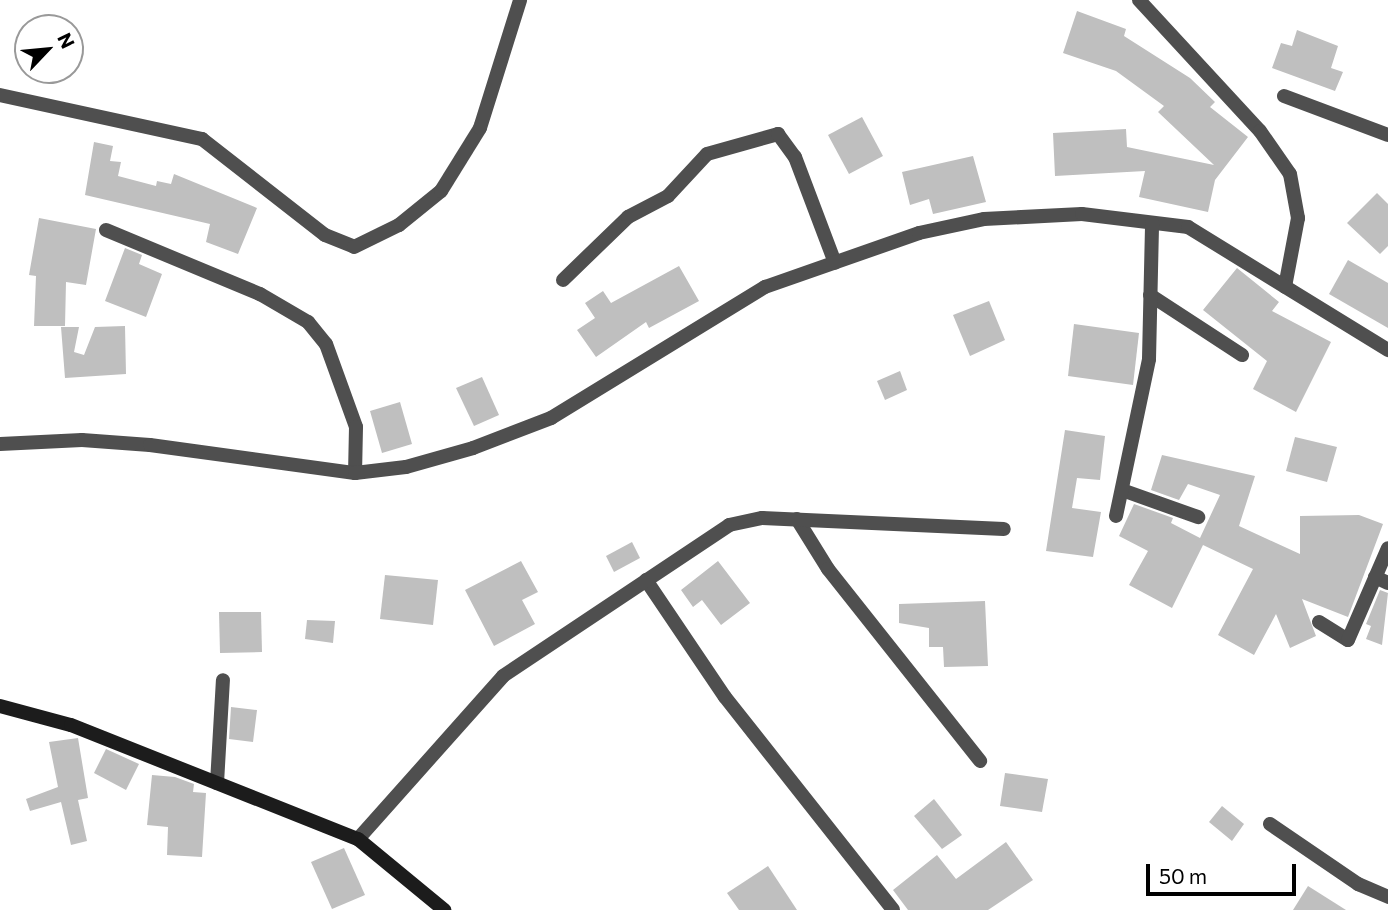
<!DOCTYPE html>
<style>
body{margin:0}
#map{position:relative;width:1388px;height:910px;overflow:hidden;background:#fff;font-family:Commissioner,sans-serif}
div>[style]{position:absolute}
.building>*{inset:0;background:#bfbfbf}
.street>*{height:14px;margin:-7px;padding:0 7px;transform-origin:7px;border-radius:7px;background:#4f4f4f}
.secondary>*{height:14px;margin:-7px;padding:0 7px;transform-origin:7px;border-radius:7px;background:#1c1c1c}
span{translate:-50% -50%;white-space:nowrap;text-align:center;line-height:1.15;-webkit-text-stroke:7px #fff;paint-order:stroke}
.north{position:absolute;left:14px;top:14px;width:70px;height:70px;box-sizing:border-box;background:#fff;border:2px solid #999;border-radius:50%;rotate:64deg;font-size:19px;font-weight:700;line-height:28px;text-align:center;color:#000}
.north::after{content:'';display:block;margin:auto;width:24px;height:32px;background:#000;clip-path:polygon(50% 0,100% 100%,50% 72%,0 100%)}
.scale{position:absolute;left:1146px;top:864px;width:150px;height:32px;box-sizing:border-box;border:4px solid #000;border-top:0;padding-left:9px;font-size:21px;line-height:24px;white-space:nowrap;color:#000;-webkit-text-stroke:5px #fff;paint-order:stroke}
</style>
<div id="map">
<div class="building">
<i style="clip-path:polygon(1077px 11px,1126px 29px,1124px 36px,1190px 78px,1215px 102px,1210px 107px,1248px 137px,1215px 180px,1208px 212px,1139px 197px,1145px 171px,1055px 176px,1053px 133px,1126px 129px,1127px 147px,1214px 165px,1158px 112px,1164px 106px,1116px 71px,1063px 53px)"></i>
<i style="clip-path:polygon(1297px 30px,1338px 46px,1331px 68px,1343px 72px,1335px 91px,1272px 68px,1281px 43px,1292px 46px)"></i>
<i style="clip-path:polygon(862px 117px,883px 156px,849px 174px,828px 135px)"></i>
<i style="clip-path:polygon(94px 142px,113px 146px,110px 161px,121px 162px,118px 176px,156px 186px,157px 181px,171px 184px,174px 174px,257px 208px,238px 254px,206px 242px,210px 224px,85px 195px)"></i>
<i style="clip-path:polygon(973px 156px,986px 202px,933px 214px,929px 199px,910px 205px,902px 172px)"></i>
<i style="clip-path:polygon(1377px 193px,1388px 204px,1388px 246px,1380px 254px,1347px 223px)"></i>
<i style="clip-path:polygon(39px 218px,96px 229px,86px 285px,66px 282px,65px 326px,34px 326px,36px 276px,29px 275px)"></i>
<i style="clip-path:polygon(125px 248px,142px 255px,139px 264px,162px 274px,146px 317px,105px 301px)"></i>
<i style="clip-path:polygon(1348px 260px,1388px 283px,1388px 328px,1329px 294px)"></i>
<i style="clip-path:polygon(679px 266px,699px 301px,649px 328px,646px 322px,596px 357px,577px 330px,595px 318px,585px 303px,603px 291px,611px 303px)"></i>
<i style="clip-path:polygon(1237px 268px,1279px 302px,1272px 311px,1331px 342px,1296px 412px,1253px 389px,1267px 361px,1203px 310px)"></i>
<i style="clip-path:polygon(989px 301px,1005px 340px,970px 356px,953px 315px)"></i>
<i style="clip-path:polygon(1074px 324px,1139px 333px,1133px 385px,1068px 376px)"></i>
<i style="clip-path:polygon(125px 326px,126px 374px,65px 378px,61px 327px,79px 327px,74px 352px,84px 355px,95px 327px)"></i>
<i style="clip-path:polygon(900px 371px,907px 390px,885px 400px,877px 381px)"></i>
<i style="clip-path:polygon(482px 377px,499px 415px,474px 426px,456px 388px)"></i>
<i style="clip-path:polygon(400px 402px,412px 444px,382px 453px,370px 411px)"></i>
<i style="clip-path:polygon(1065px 430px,1105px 436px,1100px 480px,1077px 478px,1072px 508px,1101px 512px,1093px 557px,1046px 551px)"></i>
<i style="clip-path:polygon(1295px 437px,1337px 447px,1327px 482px,1286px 471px)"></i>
<i style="clip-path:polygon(1162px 455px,1255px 476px,1239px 526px,1300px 554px,1300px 516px,1359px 515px,1383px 524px,1348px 617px,1302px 599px,1316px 636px,1290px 648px,1276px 614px,1254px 655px,1218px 635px,1253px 569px,1203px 545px,1172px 608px,1129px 585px,1148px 551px,1119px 536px,1134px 504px,1173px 518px,1171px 523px,1200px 538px,1220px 495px,1188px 484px,1179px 500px,1151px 490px)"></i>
<i style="clip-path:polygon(632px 542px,640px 558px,614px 572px,606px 556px)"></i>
<i style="clip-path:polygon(521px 561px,538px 592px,522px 600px,535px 624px,494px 646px,465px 590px)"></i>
<i style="clip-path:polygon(718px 561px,750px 603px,721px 625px,702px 600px,693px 607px,681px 590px)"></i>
<i style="clip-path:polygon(385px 575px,438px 580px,433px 625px,380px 619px)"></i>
<i style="clip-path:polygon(1380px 590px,1388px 593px,1382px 645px,1366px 639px,1371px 626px,1366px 624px)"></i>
<i style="clip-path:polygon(985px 601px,988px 666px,944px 667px,943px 647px,929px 647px,929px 628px,899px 623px,899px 604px)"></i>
<i style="clip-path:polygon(219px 612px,261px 612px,262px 652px,220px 653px)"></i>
<i style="clip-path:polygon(307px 620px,335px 621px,333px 643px,305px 639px)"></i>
<i style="clip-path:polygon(231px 707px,257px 710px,253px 742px,229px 739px)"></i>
<i style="clip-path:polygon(78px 738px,88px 798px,78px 800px,87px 841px,71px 845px,61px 802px,30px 811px,26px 799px,58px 787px,49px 742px)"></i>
<i style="clip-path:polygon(106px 749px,139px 764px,126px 790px,94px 773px)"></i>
<i style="clip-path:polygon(1005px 773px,1048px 779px,1042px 812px,1000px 806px)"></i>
<i style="clip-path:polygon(152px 775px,175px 777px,194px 784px,193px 792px,206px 793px,202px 857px,167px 855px,168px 827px,147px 825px)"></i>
<i style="clip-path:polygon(934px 799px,962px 835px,942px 849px,914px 816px)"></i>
<i style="clip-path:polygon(1222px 806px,1244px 824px,1232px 841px,1209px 822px)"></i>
<i style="clip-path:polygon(1006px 842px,1033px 880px,988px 910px,908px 910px,893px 890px,937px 855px,956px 879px)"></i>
<i style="clip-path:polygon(344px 848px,365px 895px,332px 909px,311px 862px)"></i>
<i style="clip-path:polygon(768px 866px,797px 910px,739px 910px,727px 893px)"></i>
<i style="clip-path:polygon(1308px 886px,1346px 910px,1293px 910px)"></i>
</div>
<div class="street">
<i style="left:1139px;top:0;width:178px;rotate:47.3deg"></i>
<i style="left:1260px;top:131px;width:52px;rotate:55.1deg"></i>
<i style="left:1290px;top:174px;width:45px;rotate:79.7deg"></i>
<i style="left:1298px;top:218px;width:70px;rotate:100.7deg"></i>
<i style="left:0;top:95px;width:207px;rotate:12.3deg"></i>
<i style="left:202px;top:139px;width:156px;rotate:38deg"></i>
<i style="left:325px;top:235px;width:31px;rotate:22deg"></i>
<i style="left:354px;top:247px;width:50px;rotate:-26.1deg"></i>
<i style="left:399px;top:225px;width:54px;rotate:-39deg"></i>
<i style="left:441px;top:191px;width:74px;rotate:-58.2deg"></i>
<i style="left:480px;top:128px;width:134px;rotate:-72.6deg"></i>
<i style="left:1284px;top:96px;width:111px;rotate:20.6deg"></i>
<i style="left:106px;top:230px;width:167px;rotate:22.6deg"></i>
<i style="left:260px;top:294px;width:56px;rotate:30.3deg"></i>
<i style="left:308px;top:322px;width:28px;rotate:51deg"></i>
<i style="left:326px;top:344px;width:88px;rotate:70.1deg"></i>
<i style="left:356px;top:427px;width:46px;rotate:91.2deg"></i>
<i style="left:563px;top:280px;width:91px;rotate:-44.1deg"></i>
<i style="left:628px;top:217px;width:45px;rotate:-27.7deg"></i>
<i style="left:668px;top:196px;width:57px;rotate:-47.1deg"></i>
<i style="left:707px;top:154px;width:74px;rotate:-15.7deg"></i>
<i style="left:778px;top:134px;width:29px;rotate:54deg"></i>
<i style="left:795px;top:157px;width:113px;rotate:69.3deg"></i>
<i style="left:1150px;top:295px;width:110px;rotate:33.1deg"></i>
<i style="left:0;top:444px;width:82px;rotate:-2.8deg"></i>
<i style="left:82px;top:440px;width:68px;rotate:4.2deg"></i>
<i style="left:150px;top:445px;width:207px;rotate:7.8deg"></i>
<i style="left:355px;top:473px;width:51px;rotate:-6.7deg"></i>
<i style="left:406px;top:467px;width:70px;rotate:-15.8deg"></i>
<i style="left:473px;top:448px;width:84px;rotate:-21deg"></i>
<i style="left:551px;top:418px;width:251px;rotate:-31.5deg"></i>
<i style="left:765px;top:287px;width:163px;rotate:-19.3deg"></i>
<i style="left:919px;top:233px;width:66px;rotate:-12.2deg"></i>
<i style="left:984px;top:219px;width:98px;rotate:-2.9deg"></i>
<i style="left:1082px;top:214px;width:107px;rotate:7deg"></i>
<i style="left:1188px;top:227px;width:235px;rotate:31.6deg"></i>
<i style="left:1122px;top:490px;width:81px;rotate:19.6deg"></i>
<i style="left:1116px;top:516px;width:160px;rotate:-78.1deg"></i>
<i style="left:1149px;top:359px;width:136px;rotate:-88.7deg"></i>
<i style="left:797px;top:519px;width:59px;rotate:58.2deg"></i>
<i style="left:828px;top:569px;width:245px;rotate:51.6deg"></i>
<i style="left:1375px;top:577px;width:14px;rotate:25deg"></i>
<i style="left:646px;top:580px;width:141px;rotate:56deg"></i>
<i style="left:725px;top:697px;width:271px;rotate:51.7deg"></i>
<i style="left:1319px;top:622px;width:34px;rotate:32deg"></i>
<i style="left:1348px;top:640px;width:100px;rotate:-66.5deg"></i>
<i style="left:217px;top:783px;width:103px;rotate:-86.7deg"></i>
<i style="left:1270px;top:824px;width:107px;rotate:34.3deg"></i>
<i style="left:1358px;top:884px;width:33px;rotate:23deg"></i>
<i style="left:358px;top:839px;width:218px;rotate:-48.3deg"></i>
<i style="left:503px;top:676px;width:272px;rotate:-33.7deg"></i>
<i style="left:729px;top:525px;width:34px;rotate:-12deg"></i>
<i style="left:762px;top:518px;width:242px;rotate:2.6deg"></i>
</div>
<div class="secondary">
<i style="left:0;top:706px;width:73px;rotate:15deg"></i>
<i style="left:71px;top:725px;width:309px;rotate:21.7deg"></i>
<i style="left:358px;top:839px;width:112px;rotate:39.5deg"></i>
</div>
<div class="north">N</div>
<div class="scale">50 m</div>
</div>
